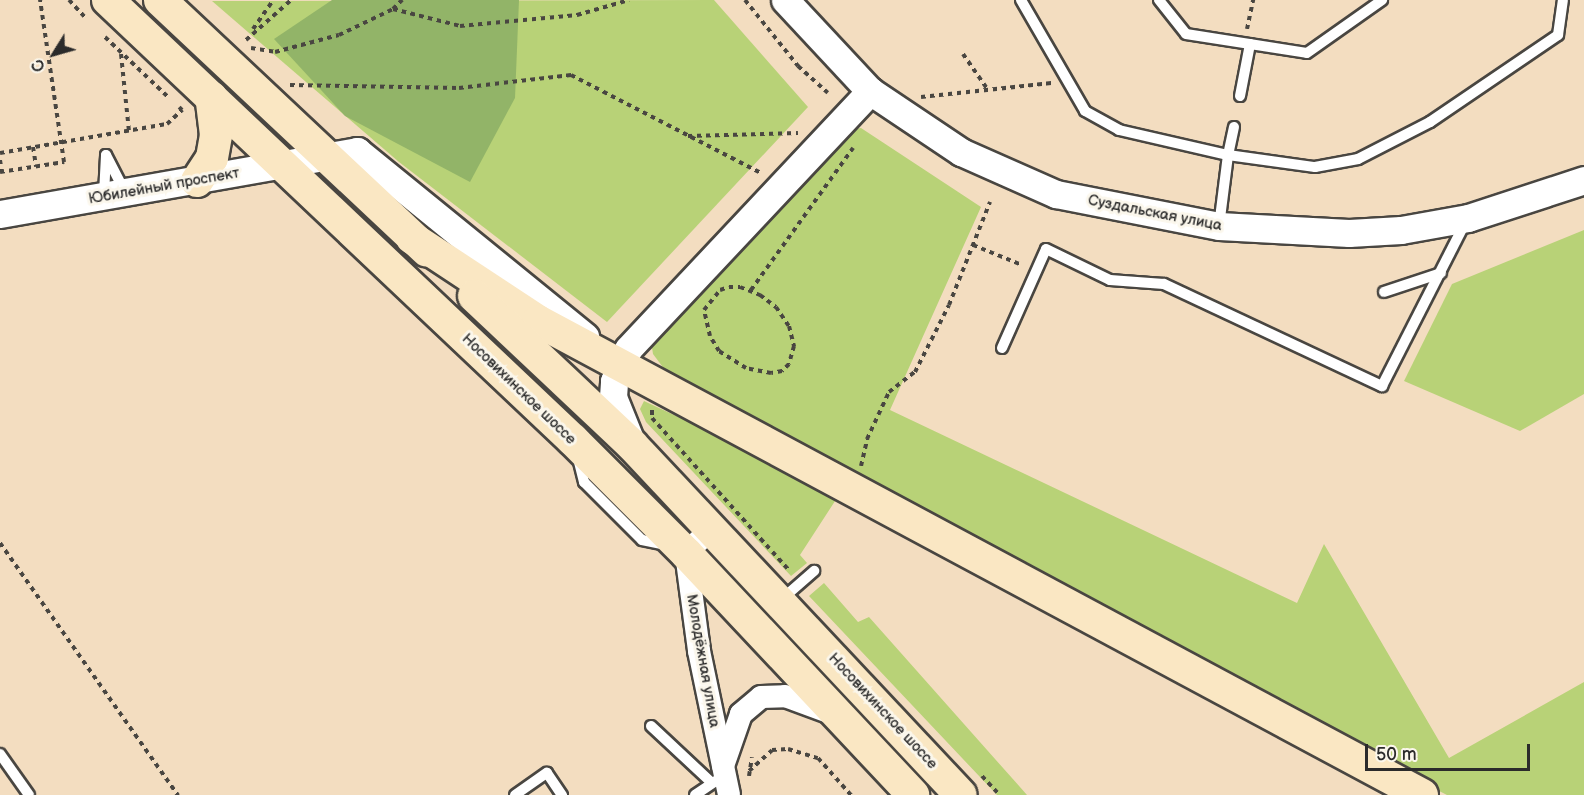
<!DOCTYPE html>
<meta charset="utf-8">
<style>
body{margin:0}
#map{position:relative;width:1584px;height:795px;overflow:hidden;background:#f3ddc0;font-family:"Balsamiq Sans",sans-serif}
div>[style]{position:absolute}
.green>*{inset:0;background:#b8d277}
.forest>*{inset:0;background:#92b468}
.path>*{height:4px;margin-top:-2px;transform-origin:0;background:repeating-linear-gradient(90deg,#494641 0 4.5px,transparent 0 9px)}
.roads{filter:drop-shadow(2px 0 #494641) drop-shadow(-2px 0 #494641) drop-shadow(0 2px #494641) drop-shadow(0 -2px #494641)}
.service>*{height:10px;margin:-5px;padding:0 5px;transform-origin:5px;border-radius:5px;background:#fff}
.minor>*{height:22px;margin:-11px;padding:0 11px;transform-origin:11px;border-radius:11px;background:#fff}
.tertiary>*{height:27px;margin:-13.5px;padding:0 13.5px;transform-origin:13.5px;border-radius:13.5px;background:#fff}
.secondary>*{height:32px;margin:-16px;padding:0 16px;transform-origin:16px;border-radius:16px;background:#fae7c3}
span{translate:-50% -50%;white-space:nowrap;text-align:center;line-height:1.15;-webkit-text-stroke:6px #fbf7ec;paint-order:stroke}
.street-label{font-size:15px;color:#2b2b2b}
.north{position:absolute;left:24px;top:24px;width:60px;height:60px;-webkit-text-stroke:4px #fbf7ec;paint-order:stroke;rotate:233deg;font-size:16px;font-weight:700;line-height:24px;text-align:center;color:#2b2b2b}
.north::after{content:'';display:block;margin:auto;width:21px;height:27px;background:#2b2b2b;clip-path:polygon(50% 0,100% 100%,50% 72%,0 100%)}
.scale{position:absolute;left:1365px;top:744px;width:165px;height:27px;box-sizing:border-box;border:3px solid #2b2b2b;border-top:0;padding-left:8px;font-size:18px;line-height:21px;white-space:nowrap;color:#2b2b2b;-webkit-text-stroke:4px #fbf7ec;paint-order:stroke}
</style>
<div id="map">
<div class="green">
<i style="clip-path:polygon(714px 0,808px 107px,607px 322px,399px 162px,212px 1px)"></i>
<i style="clip-path:polygon(861px 128px,981px 207px,890px 410px,1297px 603px,1324px 544px,1449px 758px,1584px 682px,1584px 795px,1447px 795px,1294px 717px,665px 370px,653px 354px,651px 341px,846px 130px)"></i>
<i style="clip-path:polygon(1584px 230px,1584px 394px,1520px 431px,1404px 381px,1452px 284px)"></i>
<i style="clip-path:polygon(644px 401px,760px 455px,837px 498px,800px 555px,807px 563px,791px 576px,646px 422px,640px 409px)"></i>
<i style="clip-path:polygon(824px 583px,858px 622px,869px 617px,1027px 795px,997px 795px,809px 596px)"></i>
</div>
<div class="forest">
<i style="clip-path:polygon(332px 0,519px 0,515px 98px,470px 182px,345px 116px,274px 39px)"></i>
</div>
<div class="path">
<i style="left:69px;top:0;width:26px;rotate:47deg"></i>
<i style="left:745px;top:0;width:85px;rotate:51.2deg"></i>
<i style="left:798px;top:66px;width:40px;rotate:42deg"></i>
<i style="left:393px;top:9px;width:69px;rotate:14.2deg"></i>
<i style="left:460px;top:26px;width:118px;rotate:-5.4deg"></i>
<i style="left:577px;top:15px;width:54px;rotate:-16.1deg"></i>
<i style="left:253px;top:29px;width:35px;rotate:-55deg"></i>
<i style="left:1247px;top:29px;width:30px;rotate:-78deg"></i>
<i style="left:105px;top:37px;width:86px;rotate:43.6deg"></i>
<i style="left:246px;top:40px;width:60px;rotate:-41.6deg"></i>
<i style="left:251px;top:48px;width:24px;rotate:9deg"></i>
<i style="left:275px;top:52px;width:66px;rotate:-14.9deg"></i>
<i style="left:339px;top:35px;width:60px;rotate:-25.7deg"></i>
<i style="left:393px;top:9px;width:13px;rotate:-45deg"></i>
<i style="left:121px;top:54px;width:77px;rotate:84.1deg"></i>
<i style="left:963px;top:54px;width:44px;rotate:55.2deg"></i>
<i style="left:290px;top:85px;width:169px;rotate:1deg"></i>
<i style="left:459px;top:88px;width:113px;rotate:-6.6deg"></i>
<i style="left:571px;top:75px;width:214px;rotate:27.3deg"></i>
<i style="left:921px;top:97px;width:131px;rotate:-6.1deg"></i>
<i style="left:688px;top:136px;width:110px;rotate:-1.6deg"></i>
<i style="left:33px;top:147px;width:20px;rotate:81deg"></i>
<i style="left:0;top:153px;width:169px;rotate:-9.9deg"></i>
<i style="left:167px;top:124px;width:21px;rotate:-43deg"></i>
<i style="left:182px;top:110px;width:4px;rotate:-135deg"></i>
<i style="left:0;top:160px;width:12px;rotate:81deg"></i>
<i style="left:0;top:172px;width:65px;rotate:-8.9deg"></i>
<i style="left:64px;top:162px;width:164px;rotate:-98.4deg"></i>
<i style="left:973px;top:245px;width:53px;rotate:22.2deg"></i>
<i style="left:729px;top:287px;width:11px"></i>
<i style="left:740px;top:287px;width:22px;rotate:22deg"></i>
<i style="left:760px;top:295px;width:20px;rotate:37deg"></i>
<i style="left:776px;top:307px;width:23px;rotate:56deg"></i>
<i style="left:789px;top:326px;width:21px;rotate:76deg"></i>
<i style="left:794px;top:346px;width:19px;rotate:106deg"></i>
<i style="left:789px;top:364px;width:10px;rotate:135deg"></i>
<i style="left:782px;top:371px;width:11px;rotate:170deg"></i>
<i style="left:771px;top:373px;width:25px;rotate:-169deg"></i>
<i style="left:746px;top:368px;width:32px;rotate:-148deg"></i>
<i style="left:719px;top:351px;width:17px;rotate:-121deg"></i>
<i style="left:710px;top:336px;width:27px;rotate:-103deg"></i>
<i style="left:704px;top:310px;width:26px;rotate:-51deg"></i>
<i style="left:720px;top:290px;width:9px;rotate:-18deg"></i>
<i style="left:751px;top:290px;width:175px;rotate:-54.3deg"></i>
<i style="left:652px;top:410px;width:8px;rotate:90deg"></i>
<i style="left:652px;top:418px;width:206px;rotate:48deg"></i>
<i style="left:861px;top:466px;width:28px;rotate:-77deg"></i>
<i style="left:867px;top:439px;width:52px;rotate:-64.9deg"></i>
<i style="left:889px;top:392px;width:33px;rotate:-38deg"></i>
<i style="left:915px;top:372px;width:75px;rotate:-63.1deg"></i>
<i style="left:949px;top:305px;width:111px;rotate:-68.3deg"></i>
<i style="left:0;top:543px;width:309px;rotate:54.8deg"></i>
<i style="left:749px;top:771px;width:31px;rotate:-42deg"></i>
<i style="left:772px;top:750px;width:16px;rotate:-4deg"></i>
<i style="left:788px;top:749px;width:31px;rotate:17deg"></i>
<i style="left:818px;top:758px;width:50px;rotate:48.3deg"></i>
<i style="left:749px;top:776px;width:19px;rotate:-81deg"></i>
<i style="left:982px;top:776px;width:26px;rotate:47deg"></i>
</div>
<div class="roads">
<div class="service">
<i style="left:1021px;top:0;width:128px;rotate:60deg"></i>
<i style="left:1085px;top:111px;width:39px;rotate:29deg"></i>
<i style="left:1119px;top:130px;width:112px;rotate:12.9deg"></i>
<i style="left:1228px;top:155px;width:72px;rotate:97.2deg"></i>
<i style="left:1159px;top:0;width:43px;rotate:51.5deg"></i>
<i style="left:1186px;top:34px;width:122px;rotate:8.9deg"></i>
<i style="left:1307px;top:53px;width:92px;rotate:-35.2deg"></i>
<i style="left:1240px;top:96px;width:53px;rotate:-79.1deg"></i>
<i style="left:1234px;top:127px;width:29px;rotate:102deg"></i>
<i style="left:1228px;top:155px;width:88px;rotate:7.9deg"></i>
<i style="left:1315px;top:167px;width:44px;rotate:-10.5deg"></i>
<i style="left:1358px;top:159px;width:81px;rotate:-27.2deg"></i>
<i style="left:1430px;top:122px;width:155px;rotate:-34.2deg"></i>
<i style="left:1558px;top:35px;width:35px;rotate:-82deg"></i>
<i style="left:106px;top:155px;width:42px;rotate:62.8deg"></i>
<i style="left:104px;top:194px;width:39px;rotate:-87deg"></i>
<i style="left:1384px;top:292px;width:60px;rotate:-18.4deg"></i>
<i style="left:1002px;top:348px;width:108px;rotate:-66deg"></i>
<i style="left:1046px;top:249px;width:71px;rotate:25.8deg"></i>
<i style="left:1110px;top:280px;width:54px;rotate:4.2deg"></i>
<i style="left:1164px;top:284px;width:241px;rotate:25.1deg"></i>
<i style="left:1382px;top:386px;width:185px;rotate:-63deg"></i>
<i style="left:578px;top:458px;width:25px;rotate:76deg"></i>
<i style="left:584px;top:482px;width:82px;rotate:45deg"></i>
<i style="left:642px;top:540px;width:25px;rotate:12deg"></i>
<i style="left:782px;top:599px;width:43px;rotate:-41.2deg"></i>
<i style="left:651px;top:726px;width:83px;rotate:43.1deg"></i>
<i style="left:0;top:754px;width:50px;rotate:54.7deg"></i>
<i style="left:515px;top:795px;width:39px;rotate:-35deg"></i>
<i style="left:547px;top:773px;width:27px;rotate:56deg"></i>
<i style="left:695px;top:795px;width:27px;rotate:-34deg"></i>
</div>
<div class="minor">
<i style="left:711px;top:529px;width:35px;rotate:136deg"></i>
<i style="left:686px;top:553px;width:99px;rotate:82.4deg"></i>
<i style="left:699px;top:651px;width:147px;rotate:78.2deg"></i>
<i style="left:723px;top:766px;width:55px;rotate:-70.9deg"></i>
<i style="left:741px;top:714px;width:26px;rotate:-40deg"></i>
<i style="left:761px;top:697px;width:24px;rotate:-2deg"></i>
<i style="left:785px;top:696px;width:52px;rotate:20.2deg"></i>
</div>
<div class="tertiary">
<i style="left:785px;top:0;width:125px;rotate:47deg"></i>
<i style="left:870px;top:91px;width:110px;rotate:33.8deg"></i>
<i style="left:961px;top:152px;width:104px;rotate:23.9deg"></i>
<i style="left:1056px;top:194px;width:166px;rotate:11.1deg"></i>
<i style="left:1219px;top:226px;width:130px;rotate:3.1deg"></i>
<i style="left:1349px;top:233px;width:52px;rotate:-3.3deg"></i>
<i style="left:1401px;top:230px;width:68px;rotate:-10.2deg"></i>
<i style="left:1468px;top:218px;width:122px;rotate:-18.1deg"></i>
<i style="left:0;top:214px;width:363px;rotate:-10deg"></i>
<i style="left:357px;top:151px;width:294px;rotate:39.1deg"></i>
<i style="left:632px;top:444px;width:51px;rotate:-112deg"></i>
<i style="left:613px;top:397px;width:16px;rotate:-86deg"></i>
<i style="left:614px;top:381px;width:35px;rotate:-66deg"></i>
<i style="left:628px;top:349px;width:354px;rotate:-46.8deg"></i>
</div>
<div class="secondary">
<i style="left:108px;top:0;width:640px;rotate:43.42deg"></i>
<i style="left:573px;top:440px;width:160px;rotate:45deg"></i>
<i style="left:686px;top:553px;width:332px;rotate:46.8deg"></i>
<i style="left:160px;top:0;width:366px;rotate:43.2deg"></i>
<i style="left:197px;top:181px;width:27px;rotate:-57deg"></i>
<i style="left:212px;top:158px;width:23px;rotate:-80deg"></i>
<i style="left:216px;top:135px;width:38px;rotate:-97deg"></i>
<i style="left:412px;top:238px;width:151px;rotate:33.4deg"></i>
<i style="left:538px;top:321px;width:1003px;rotate:28.2deg"></i>
<i style="left:474px;top:296px;width:217px;rotate:43.3deg"></i>
<i style="left:632px;top:445px;width:480px;rotate:46.8deg"></i>
</div>
</div>
<div class="street-label">
<span style="left:164px;top:186px;rotate:-10deg">Юбилейный проспект</span>
<span style="left:1155px;top:213px;rotate:11deg">Суздальская улица</span>
<span style="left:519px;top:389px;rotate:44deg">Носовихинское шоссе</span>
<span style="left:703px;top:661px;rotate:80deg">Молодёжная улица</span>
<span style="left:883px;top:711px;rotate:47deg">Носовихинское шоссе</span>
</div>
<div class="north">С</div>
<div class="scale">50 m</div>
</div>
